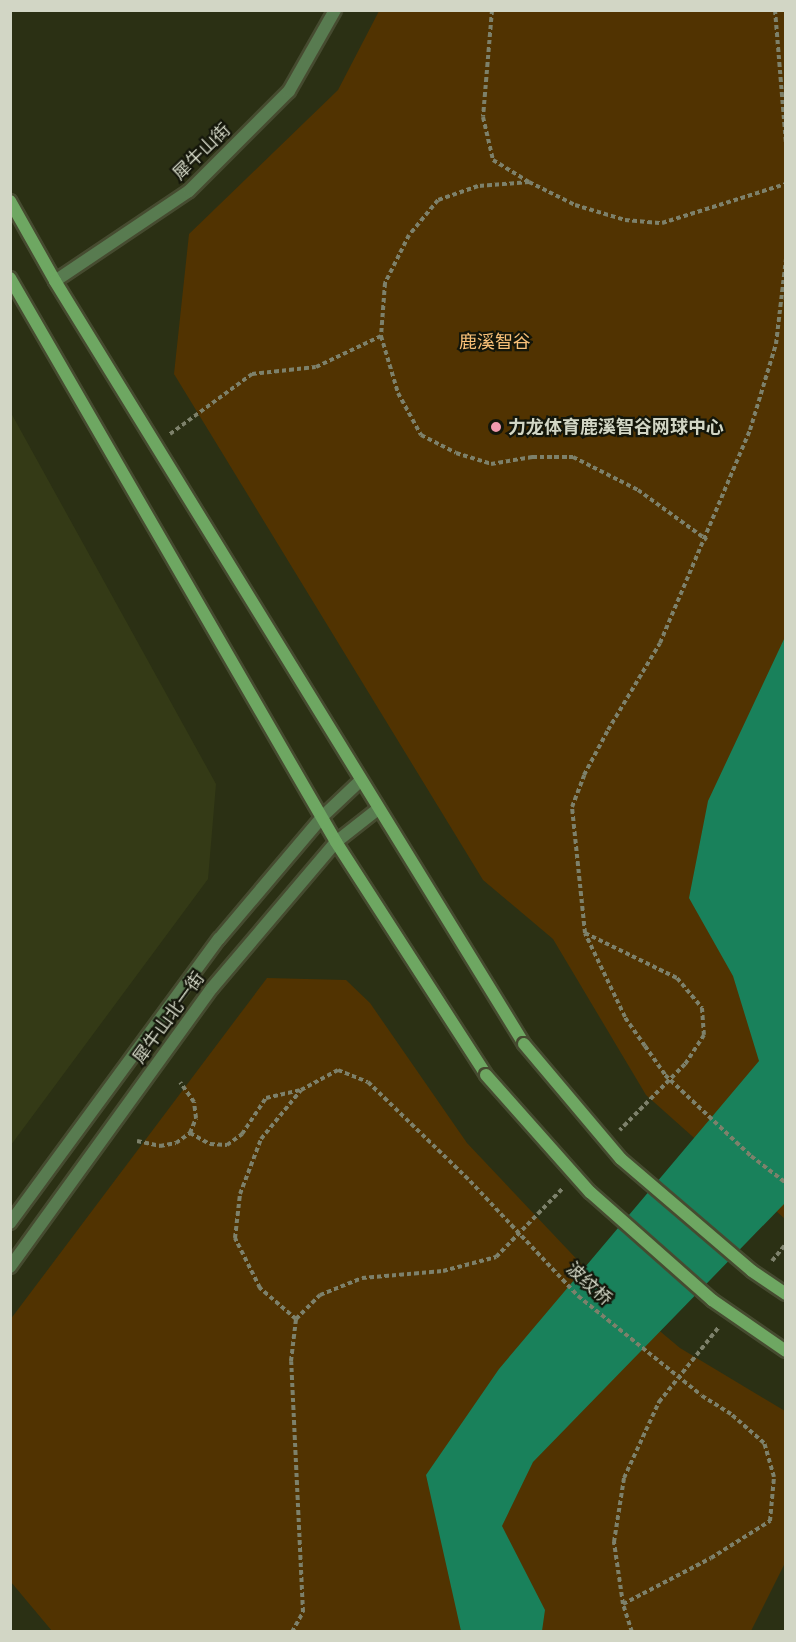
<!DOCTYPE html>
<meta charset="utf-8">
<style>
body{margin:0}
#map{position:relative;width:796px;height:1642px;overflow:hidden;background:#2b3014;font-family:Jost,"Noto Sans SC",sans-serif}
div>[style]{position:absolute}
.built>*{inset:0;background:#343a16}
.green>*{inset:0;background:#513301}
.water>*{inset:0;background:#19815b}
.path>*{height:4px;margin-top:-2px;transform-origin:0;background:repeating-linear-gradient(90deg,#7d816b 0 4.5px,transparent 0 7.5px)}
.roads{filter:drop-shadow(2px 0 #464b30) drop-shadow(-2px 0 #464b30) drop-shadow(0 2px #464b30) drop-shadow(0 -2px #464b30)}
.minor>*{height:12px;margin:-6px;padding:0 6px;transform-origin:6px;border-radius:6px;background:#587b50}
.tertiary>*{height:12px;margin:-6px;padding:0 6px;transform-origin:6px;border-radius:6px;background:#587b50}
.secondary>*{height:12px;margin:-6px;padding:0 6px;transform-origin:6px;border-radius:6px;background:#6ea762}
.path-bridge>*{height:4px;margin-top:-2px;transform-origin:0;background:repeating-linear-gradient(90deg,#7d816b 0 4.5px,transparent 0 7.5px)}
.bridges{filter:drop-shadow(2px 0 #464b30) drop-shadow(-2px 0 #464b30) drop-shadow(0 2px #464b30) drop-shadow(0 -2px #464b30)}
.secondary-bridge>*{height:12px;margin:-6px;padding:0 6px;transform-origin:6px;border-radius:6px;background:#6ea762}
.dots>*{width:16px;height:16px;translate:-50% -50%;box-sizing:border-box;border:3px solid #14160a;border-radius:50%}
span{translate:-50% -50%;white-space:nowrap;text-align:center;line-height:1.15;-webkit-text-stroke:4.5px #14160a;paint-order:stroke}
.street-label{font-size:18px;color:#d2d6c5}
.park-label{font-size:18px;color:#f9c178}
.poi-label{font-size:18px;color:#d2d6c5;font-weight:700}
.left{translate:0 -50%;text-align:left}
.frame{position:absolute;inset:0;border:12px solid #d2d6c5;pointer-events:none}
</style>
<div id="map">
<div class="built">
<i style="clip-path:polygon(11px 413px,216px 784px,208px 879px,11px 1145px)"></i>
</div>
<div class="green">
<i style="clip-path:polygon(379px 11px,785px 11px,785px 1219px,646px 1095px,553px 939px,483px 880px,174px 374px,189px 234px,338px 90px)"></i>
<i style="clip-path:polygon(267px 978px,346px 980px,370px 1003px,467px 1143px,587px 1270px,680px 1348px,785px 1411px,785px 1563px,751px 1631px,52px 1631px,11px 1582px,10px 1320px)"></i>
</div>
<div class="water">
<i style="clip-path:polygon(785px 637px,785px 1203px,533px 1462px,502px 1526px,545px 1610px,542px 1631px,461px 1631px,426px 1475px,499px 1369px,759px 1061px,733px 976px,689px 898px,708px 801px)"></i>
</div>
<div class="path">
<i style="left:492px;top:10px;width:107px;rotate:94.8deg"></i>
<i style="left:483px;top:117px;width:44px;rotate:76.9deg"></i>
<i style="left:493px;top:160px;width:42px;rotate:31.4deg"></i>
<i style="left:529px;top:182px;width:51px;rotate:26.6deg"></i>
<i style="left:575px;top:205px;width:52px;rotate:16.7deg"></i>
<i style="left:625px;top:220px;width:37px;rotate:5deg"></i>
<i style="left:662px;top:223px;width:130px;rotate:-17.5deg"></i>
<i style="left:775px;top:10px;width:133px;rotate:85.3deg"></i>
<i style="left:529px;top:182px;width:51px;rotate:175.5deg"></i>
<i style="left:478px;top:186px;width:42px;rotate:160.7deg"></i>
<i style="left:438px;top:200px;width:45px;rotate:129.6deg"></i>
<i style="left:409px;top:235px;width:54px;rotate:116.6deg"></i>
<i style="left:385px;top:283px;width:53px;rotate:94.3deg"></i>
<i style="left:381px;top:336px;width:59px;rotate:73.4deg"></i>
<i style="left:398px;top:393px;width:48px;rotate:61.3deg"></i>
<i style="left:421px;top:435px;width:39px;rotate:27deg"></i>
<i style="left:456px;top:453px;width:37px;rotate:17deg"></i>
<i style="left:491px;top:464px;width:42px;rotate:-9.7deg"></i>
<i style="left:532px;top:457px;width:41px"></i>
<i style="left:573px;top:457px;width:73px;rotate:26.9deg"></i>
<i style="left:638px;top:490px;width:85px;rotate:35.9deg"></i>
<i style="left:170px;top:434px;width:102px;rotate:-36.2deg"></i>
<i style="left:252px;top:374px;width:64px;rotate:-6.2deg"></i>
<i style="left:316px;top:367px;width:72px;rotate:-25.5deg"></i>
<i style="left:585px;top:933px;width:102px;rotate:26.1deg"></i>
<i style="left:677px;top:978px;width:39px;rotate:50deg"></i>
<i style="left:702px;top:1008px;width:27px;rotate:86deg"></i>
<i style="left:704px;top:1035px;width:35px;rotate:123deg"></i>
<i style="left:685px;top:1064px;width:93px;rotate:134.6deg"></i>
<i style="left:645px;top:1046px;width:35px;rotate:-125deg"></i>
<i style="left:625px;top:1017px;width:93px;rotate:-115.5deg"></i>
<i style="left:585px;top:933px;width:127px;rotate:-95.9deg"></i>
<i style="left:572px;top:807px;width:34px;rotate:-69deg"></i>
<i style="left:584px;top:775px;width:51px;rotate:-61.9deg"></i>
<i style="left:608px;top:730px;width:101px;rotate:-59.1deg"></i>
<i style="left:660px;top:643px;width:231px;rotate:-67.1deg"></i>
<i style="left:750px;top:430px;width:90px;rotate:-73.2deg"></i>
<i style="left:776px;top:344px;width:86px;rotate:-83.3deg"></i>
<i style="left:190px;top:1133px;width:23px;rotate:29deg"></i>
<i style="left:210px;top:1144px;width:17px;rotate:3deg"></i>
<i style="left:227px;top:1145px;width:19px;rotate:-36deg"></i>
<i style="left:242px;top:1134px;width:43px;rotate:-56.3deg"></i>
<i style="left:266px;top:1098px;width:36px;rotate:-13deg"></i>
<i style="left:137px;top:1141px;width:24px;rotate:12deg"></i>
<i style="left:160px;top:1146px;width:16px;rotate:-11deg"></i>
<i style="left:176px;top:1143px;width:17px;rotate:-36deg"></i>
<i style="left:190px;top:1133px;width:16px;rotate:-68deg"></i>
<i style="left:196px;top:1118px;width:16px;rotate:-97deg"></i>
<i style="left:194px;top:1102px;width:24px;rotate:-125deg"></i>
<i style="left:772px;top:1261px;width:22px;rotate:-51deg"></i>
<i style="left:296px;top:1319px;width:48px;rotate:-139.3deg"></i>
<i style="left:260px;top:1288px;width:56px;rotate:-116.6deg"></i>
<i style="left:235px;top:1238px;width:44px;rotate:-83.5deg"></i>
<i style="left:240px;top:1194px;width:59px;rotate:-69.1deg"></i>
<i style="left:261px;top:1139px;width:63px;rotate:-50.8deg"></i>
<i style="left:301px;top:1090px;width:42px;rotate:-28.4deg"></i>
<i style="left:338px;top:1070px;width:32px;rotate:22deg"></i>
<i style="left:368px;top:1082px;width:142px;rotate:44.1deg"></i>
<i style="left:623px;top:1604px;width:99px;rotate:-27.6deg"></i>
<i style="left:711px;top:1558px;width:70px;rotate:-32.1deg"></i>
<i style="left:770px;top:1521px;width:44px;rotate:-84.8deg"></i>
<i style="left:774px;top:1477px;width:35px;rotate:-106deg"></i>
<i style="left:764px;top:1443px;width:44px;rotate:-138.7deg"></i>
<i style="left:731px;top:1414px;width:36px;rotate:-148deg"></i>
<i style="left:292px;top:1632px;width:23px;rotate:-61deg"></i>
<i style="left:303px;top:1612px;width:251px;rotate:-92.7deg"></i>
<i style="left:291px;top:1361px;width:42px;rotate:-83.2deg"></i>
<i style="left:296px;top:1319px;width:34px;rotate:-45deg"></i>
<i style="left:320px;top:1295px;width:45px;rotate:-22deg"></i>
<i style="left:362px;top:1278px;width:81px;rotate:-4.9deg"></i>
<i style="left:443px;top:1271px;width:55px;rotate:-14.8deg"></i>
<i style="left:496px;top:1257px;width:95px;rotate:-45.9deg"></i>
<i style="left:632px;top:1632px;width:29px;rotate:-108deg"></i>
<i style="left:623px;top:1604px;width:63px;rotate:-98.3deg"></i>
<i style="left:614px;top:1542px;width:65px;rotate:-81.1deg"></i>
<i style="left:624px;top:1478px;width:84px;rotate:-65.3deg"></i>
<i style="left:659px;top:1402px;width:95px;rotate:-51.4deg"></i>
</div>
<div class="roads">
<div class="minor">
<i style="left:55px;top:281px;width:161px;rotate:-33.9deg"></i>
<i style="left:189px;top:191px;width:141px;rotate:-45deg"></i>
<i style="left:289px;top:91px;width:93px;rotate:-60.4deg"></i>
</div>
<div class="tertiary">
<i style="left:10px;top:1223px;width:353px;rotate:-53.7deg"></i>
<i style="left:219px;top:939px;width:161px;rotate:-49.8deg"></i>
<i style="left:323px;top:816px;width:51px;rotate:-43.4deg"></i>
<i style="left:10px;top:1267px;width:344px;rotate:-54.1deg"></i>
<i style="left:212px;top:988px;width:192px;rotate:-49.7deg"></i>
<i style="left:336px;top:842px;width:53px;rotate:-38.2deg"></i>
</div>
<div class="secondary">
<i style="left:10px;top:201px;width:92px;rotate:60.6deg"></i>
<i style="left:55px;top:281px;width:896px;rotate:58.42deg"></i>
<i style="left:10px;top:278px;width:651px;rotate:59.97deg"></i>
<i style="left:336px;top:842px;width:277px;rotate:57.2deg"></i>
</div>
</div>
<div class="path-bridge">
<i style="left:645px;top:1046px;width:35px;rotate:55deg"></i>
<i style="left:665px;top:1075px;width:118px;rotate:43.3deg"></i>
<i style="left:751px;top:1156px;width:44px;rotate:37.6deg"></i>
<i style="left:470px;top:1181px;width:158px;rotate:46.8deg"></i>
<i style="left:578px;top:1296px;width:158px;rotate:38.8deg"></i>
</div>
<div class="bridges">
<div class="secondary-bridge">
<i style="left:524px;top:1044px;width:150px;rotate:49.9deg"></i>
<i style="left:621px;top:1159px;width:172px;rotate:40.5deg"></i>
<i style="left:752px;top:1271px;width:41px;rotate:34.1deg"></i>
<i style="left:486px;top:1075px;width:157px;rotate:48.4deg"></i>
<i style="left:590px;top:1192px;width:163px;rotate:41.5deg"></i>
<i style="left:712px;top:1300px;width:90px;rotate:34.6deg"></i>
</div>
</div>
<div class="dots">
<i style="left:496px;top:427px;background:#f29aae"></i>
</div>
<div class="street-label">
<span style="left:202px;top:152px;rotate:-44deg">犀牛山街</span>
<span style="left:169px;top:1018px;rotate:-54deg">犀牛山北一街</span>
<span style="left:589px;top:1284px;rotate:43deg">波纹桥</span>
</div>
<div class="park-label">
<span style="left:495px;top:342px">鹿溪智谷</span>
</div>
<div class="poi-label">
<span class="left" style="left:508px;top:427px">力龙体育鹿溪智谷网球中心</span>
</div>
<div class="frame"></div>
</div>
